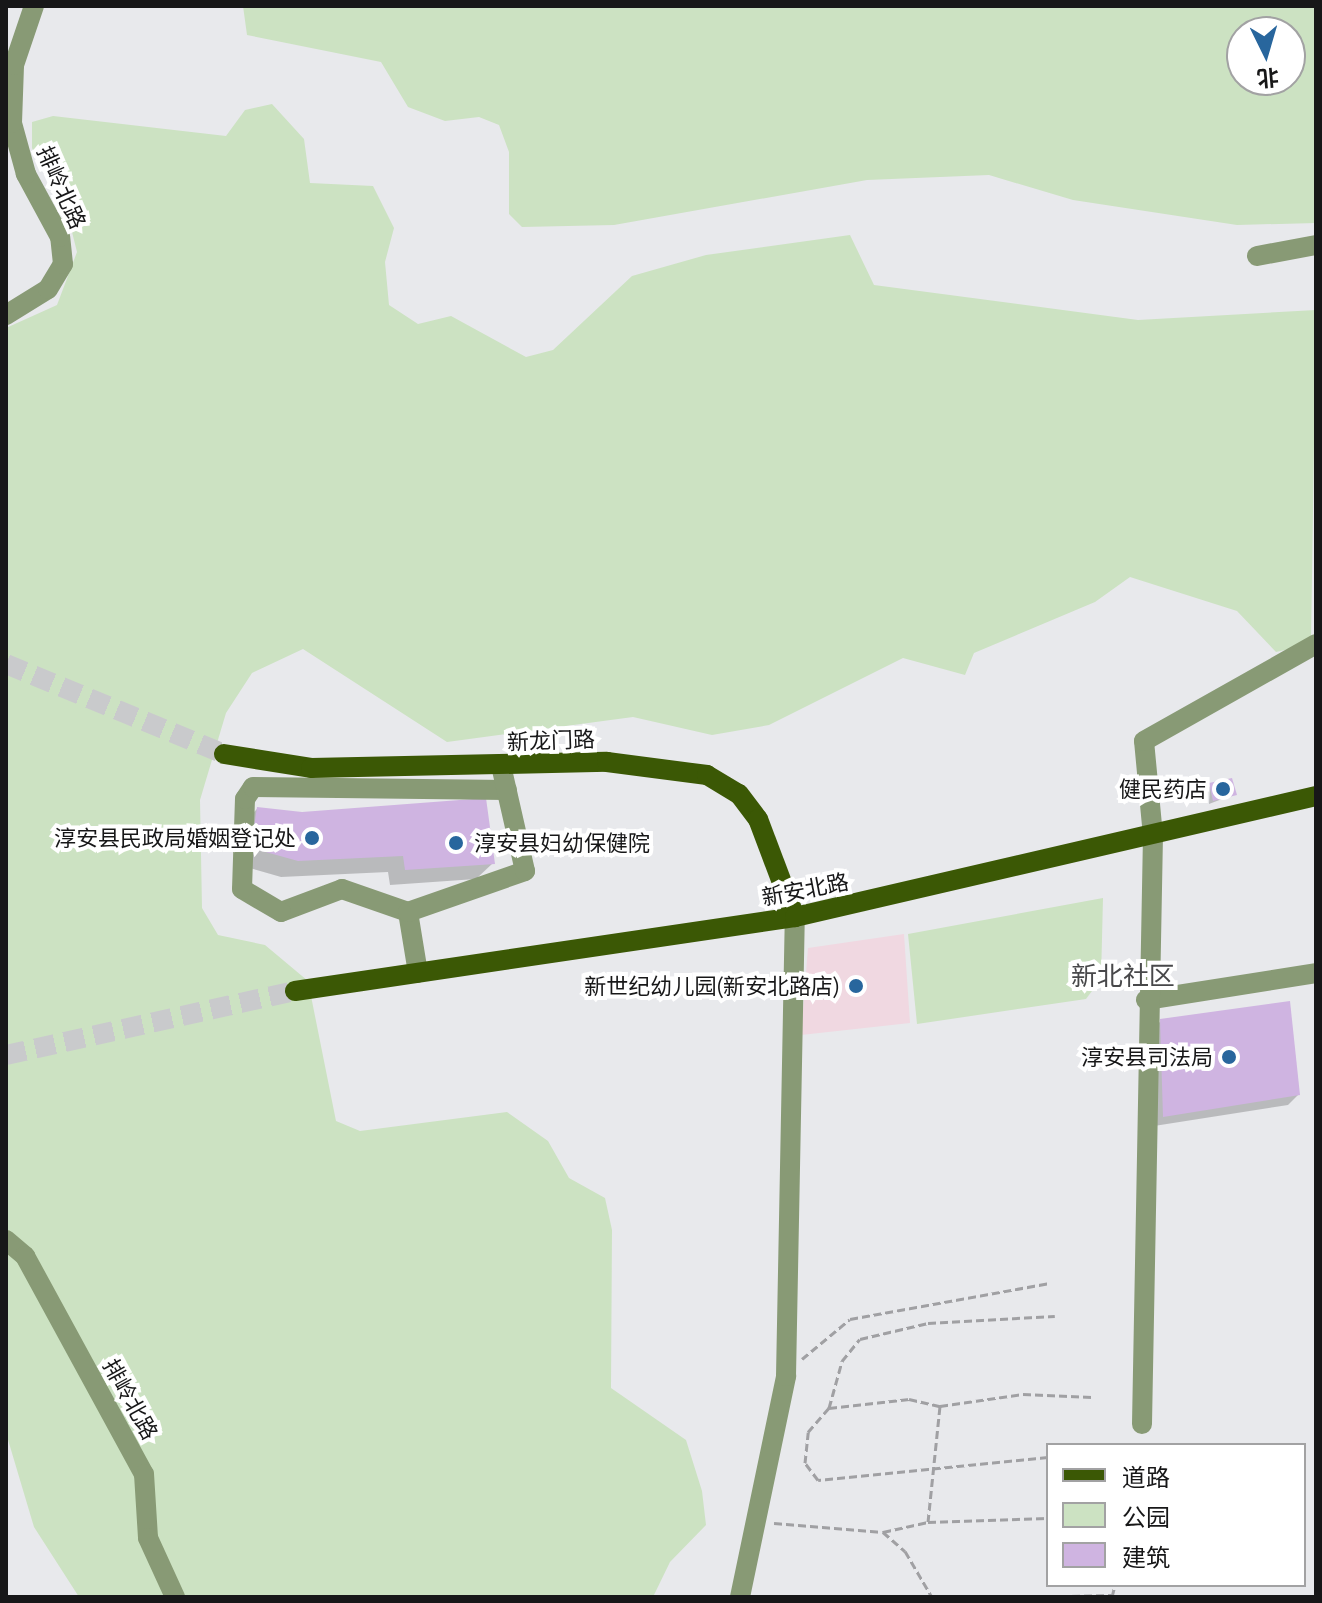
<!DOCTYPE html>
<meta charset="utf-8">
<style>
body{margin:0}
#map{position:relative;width:1322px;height:1603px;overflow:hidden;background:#e8e9ec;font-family:Ubuntu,"Noto Sans SC",sans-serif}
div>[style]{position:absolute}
.education>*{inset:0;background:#f0d8e1}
.green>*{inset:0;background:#cce2c2}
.shadow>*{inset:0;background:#0003}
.building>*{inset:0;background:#cfb4e1}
.major-tunnel>*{height:20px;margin-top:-10px;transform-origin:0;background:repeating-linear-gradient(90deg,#c9cacc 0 20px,transparent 0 30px)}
.path>*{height:3px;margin-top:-1.5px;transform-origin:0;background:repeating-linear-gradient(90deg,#a0a0a3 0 8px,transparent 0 12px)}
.minor>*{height:20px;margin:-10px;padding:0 10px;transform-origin:10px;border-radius:10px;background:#889a75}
.major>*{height:20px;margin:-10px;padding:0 10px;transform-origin:10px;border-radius:10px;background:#3b5805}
.dots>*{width:22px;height:22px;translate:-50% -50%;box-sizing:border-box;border:4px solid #fff;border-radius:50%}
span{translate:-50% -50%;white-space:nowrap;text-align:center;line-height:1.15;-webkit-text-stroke:8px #fff;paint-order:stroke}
.street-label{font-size:22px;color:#171718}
.poi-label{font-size:22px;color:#171718}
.right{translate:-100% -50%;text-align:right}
.left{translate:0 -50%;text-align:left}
.quarter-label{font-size:26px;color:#48484a}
.frame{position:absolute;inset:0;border:8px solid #171718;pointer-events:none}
.legend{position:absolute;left:1046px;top:1443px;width:260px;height:144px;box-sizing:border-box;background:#fff;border:2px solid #a2a2a3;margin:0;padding:10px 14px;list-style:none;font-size:24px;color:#171718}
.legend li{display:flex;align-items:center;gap:16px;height:40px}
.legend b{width:40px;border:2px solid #a2a2a3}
.north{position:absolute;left:1226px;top:16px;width:80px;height:80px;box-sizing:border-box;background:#fff;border:2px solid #a2a2a3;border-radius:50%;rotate:175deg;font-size:22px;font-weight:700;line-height:32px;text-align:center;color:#171718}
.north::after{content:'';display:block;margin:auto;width:28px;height:36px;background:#28669d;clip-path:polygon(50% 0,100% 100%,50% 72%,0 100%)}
</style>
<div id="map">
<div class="education">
<i style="clip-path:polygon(904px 934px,910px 1023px,801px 1035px,808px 948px)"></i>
</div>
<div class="green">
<i style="clip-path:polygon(evenodd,243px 6px,1316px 6px,1316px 223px,1237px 225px,1073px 200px,989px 175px,867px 180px,614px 225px,522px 227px,509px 214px,509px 152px,499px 125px,479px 117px,445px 121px,408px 107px,381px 62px,247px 35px,243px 6px,1242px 32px,1290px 32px,1290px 80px,1242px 80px,1242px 32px)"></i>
<i style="clip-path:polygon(272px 104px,304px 139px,310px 183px,373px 186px,394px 228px,385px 262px,389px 305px,418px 324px,451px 316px,526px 357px,553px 350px,632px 276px,706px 255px,850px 235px,874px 285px,1138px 320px,1316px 310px,1311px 644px,1276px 652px,1237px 611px,1130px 577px,1095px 602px,974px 653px,965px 675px,903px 658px,769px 725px,712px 735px,633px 717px,447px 742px,303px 649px,252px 673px,226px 713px,200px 800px,202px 908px,218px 935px,265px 945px,308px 981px,336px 1121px,360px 1131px,507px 1112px,548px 1141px,569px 1178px,605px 1198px,612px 1230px,611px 1388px,686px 1440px,702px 1491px,706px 1525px,670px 1562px,653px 1597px,79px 1597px,34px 1527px,6px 1433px,6px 328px,57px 305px,77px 252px,69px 220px,32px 148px,32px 122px,53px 116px,226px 136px,245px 110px)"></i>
<i style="clip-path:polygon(1103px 898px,1101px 979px,1086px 999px,917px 1024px,908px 934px)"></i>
</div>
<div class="shadow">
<i style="clip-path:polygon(1210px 785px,1235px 794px,1209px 804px)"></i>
<i style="clip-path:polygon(257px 809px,493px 863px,476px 879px,390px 885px,388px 872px,281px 877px,236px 864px,241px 825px)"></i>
<i style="clip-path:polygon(1161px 1021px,1298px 1095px,1288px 1105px,1154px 1126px,1150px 1031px)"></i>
</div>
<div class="building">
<i style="clip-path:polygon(1232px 778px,1237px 795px,1213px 801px,1209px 783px)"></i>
<i style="clip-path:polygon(486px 798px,495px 864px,405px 870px,403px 856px,298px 861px,251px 848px,257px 807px,302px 812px)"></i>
<i style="clip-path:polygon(1290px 1001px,1300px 1095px,1163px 1117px,1160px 1019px)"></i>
</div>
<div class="major-tunnel">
<i style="left:6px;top:664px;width:236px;rotate:22.4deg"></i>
<i style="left:6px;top:1055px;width:296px;rotate:-12.5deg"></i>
</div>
<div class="path">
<i style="left:802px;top:1359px;width:62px;rotate:-39.8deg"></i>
<i style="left:850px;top:1319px;width:203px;rotate:-10.2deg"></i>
<i style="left:829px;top:1408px;width:81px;rotate:-6.4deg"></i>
<i style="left:909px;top:1399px;width:32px;rotate:13deg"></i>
<i style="left:1048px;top:1457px;width:231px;rotate:174.3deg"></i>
<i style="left:818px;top:1480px;width:21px;rotate:-127deg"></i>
<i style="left:805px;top:1463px;width:31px;rotate:-84deg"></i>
<i style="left:808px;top:1432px;width:32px;rotate:-49deg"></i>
<i style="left:829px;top:1408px;width:49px;rotate:-74.5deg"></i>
<i style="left:842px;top:1361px;width:28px;rotate:-51deg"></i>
<i style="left:860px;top:1339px;width:70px;rotate:-13.2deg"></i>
<i style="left:928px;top:1323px;width:127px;rotate:-3.2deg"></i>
<i style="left:928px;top:1522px;width:120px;rotate:-1.9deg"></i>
<i style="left:774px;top:1523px;width:109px;rotate:4.7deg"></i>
<i style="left:883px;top:1532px;width:46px;rotate:-12.5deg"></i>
<i style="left:928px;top:1522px;width:117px;rotate:-84.1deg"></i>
<i style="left:940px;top:1406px;width:84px;rotate:-8.2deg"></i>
<i style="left:1023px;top:1394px;width:69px;rotate:2.5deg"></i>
<i style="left:883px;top:1532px;width:29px;rotate:41deg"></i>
<i style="left:905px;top:1551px;width:53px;rotate:59.6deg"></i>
<i style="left:1024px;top:1597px;width:88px;rotate:-1.3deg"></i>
<i style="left:1112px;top:1597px;width:12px;rotate:-76deg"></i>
</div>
<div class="minor">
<i style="left:1257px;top:256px;width:60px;rotate:-10.6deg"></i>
<i style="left:6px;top:315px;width:49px;rotate:-31.8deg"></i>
<i style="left:48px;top:289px;width:29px;rotate:-59deg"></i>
<i style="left:63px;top:264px;width:27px;rotate:-96deg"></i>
<i style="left:60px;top:237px;width:72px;rotate:-118.4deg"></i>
<i style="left:26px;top:174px;width:53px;rotate:-105.4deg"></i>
<i style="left:12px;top:123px;width:58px;rotate:-88deg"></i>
<i style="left:14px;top:65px;width:62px;rotate:-71.3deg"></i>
<i style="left:408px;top:912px;width:70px;rotate:-160.8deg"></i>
<i style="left:342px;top:889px;width:65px;rotate:159.3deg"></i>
<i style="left:281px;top:912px;width:45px;rotate:-149.5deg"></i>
<i style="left:242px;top:889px;width:90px;rotate:-88.1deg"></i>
<i style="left:245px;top:799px;width:14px;rotate:-56deg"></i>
<i style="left:253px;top:787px;width:254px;rotate:0.7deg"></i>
<i style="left:418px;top:973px;width:62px;rotate:-99.3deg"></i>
<i style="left:408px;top:912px;width:124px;rotate:-19.3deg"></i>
<i style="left:525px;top:871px;width:109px;rotate:-102.8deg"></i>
<i style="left:1146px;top:1000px;width:172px;rotate:-9deg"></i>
<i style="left:6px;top:1240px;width:25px;rotate:40deg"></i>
<i style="left:25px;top:1256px;width:248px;rotate:61.4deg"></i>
<i style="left:144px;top:1474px;width:64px;rotate:86.4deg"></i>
<i style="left:148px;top:1538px;width:65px;rotate:65.4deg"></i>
<i style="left:1142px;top:1424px;width:588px;rotate:-88.93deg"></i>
<i style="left:1153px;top:836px;width:95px;rotate:-95.4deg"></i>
<i style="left:1144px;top:741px;width:197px;rotate:-29.4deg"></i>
<i style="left:740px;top:1597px;width:226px;rotate:-78.2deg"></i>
<i style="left:786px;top:1376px;width:459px;rotate:-88.9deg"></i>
</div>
<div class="major">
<i style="left:224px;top:754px;width:88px;rotate:9.1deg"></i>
<i style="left:311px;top:768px;width:296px;rotate:-1.2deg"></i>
<i style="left:607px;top:762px;width:101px;rotate:7.4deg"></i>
<i style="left:707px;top:775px;width:37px;rotate:31deg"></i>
<i style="left:739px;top:794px;width:31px;rotate:53deg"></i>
<i style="left:758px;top:819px;width:105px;rotate:69.3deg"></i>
<i style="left:295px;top:991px;width:505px;rotate:-8.42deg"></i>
<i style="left:795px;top:917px;width:535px;rotate:-13.07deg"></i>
</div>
<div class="dots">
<i style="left:1223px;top:789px;background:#28669d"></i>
<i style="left:312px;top:838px;background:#28669d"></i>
<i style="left:456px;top:843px;background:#28669d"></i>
<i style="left:856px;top:986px;background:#28669d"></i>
<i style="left:1229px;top:1057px;background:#28669d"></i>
</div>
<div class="street-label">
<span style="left:62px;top:187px;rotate:66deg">排岭北路</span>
<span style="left:551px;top:740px;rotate:-2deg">新龙门路</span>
<span style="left:805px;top:889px;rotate:-11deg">新安北路</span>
<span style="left:131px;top:1399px;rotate:61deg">排岭北路</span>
</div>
<div class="poi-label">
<span class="right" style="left:1207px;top:789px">健民药店</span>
<span class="right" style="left:296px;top:838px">淳安县民政局婚姻登记处</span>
<span class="left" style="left:474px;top:843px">淳安县妇幼保健院</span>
<span class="right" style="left:840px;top:986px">新世纪幼儿园(新安北路店)</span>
<span class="right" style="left:1213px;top:1057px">淳安县司法局</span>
</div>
<div class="quarter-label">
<span style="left:1123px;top:976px">新北社区</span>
</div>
<div class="frame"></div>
<ul class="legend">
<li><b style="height:10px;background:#3b5805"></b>道路</li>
<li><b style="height:22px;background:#cce2c2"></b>公园</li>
<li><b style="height:22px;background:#cfb4e1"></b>建筑</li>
</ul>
<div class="north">北</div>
</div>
